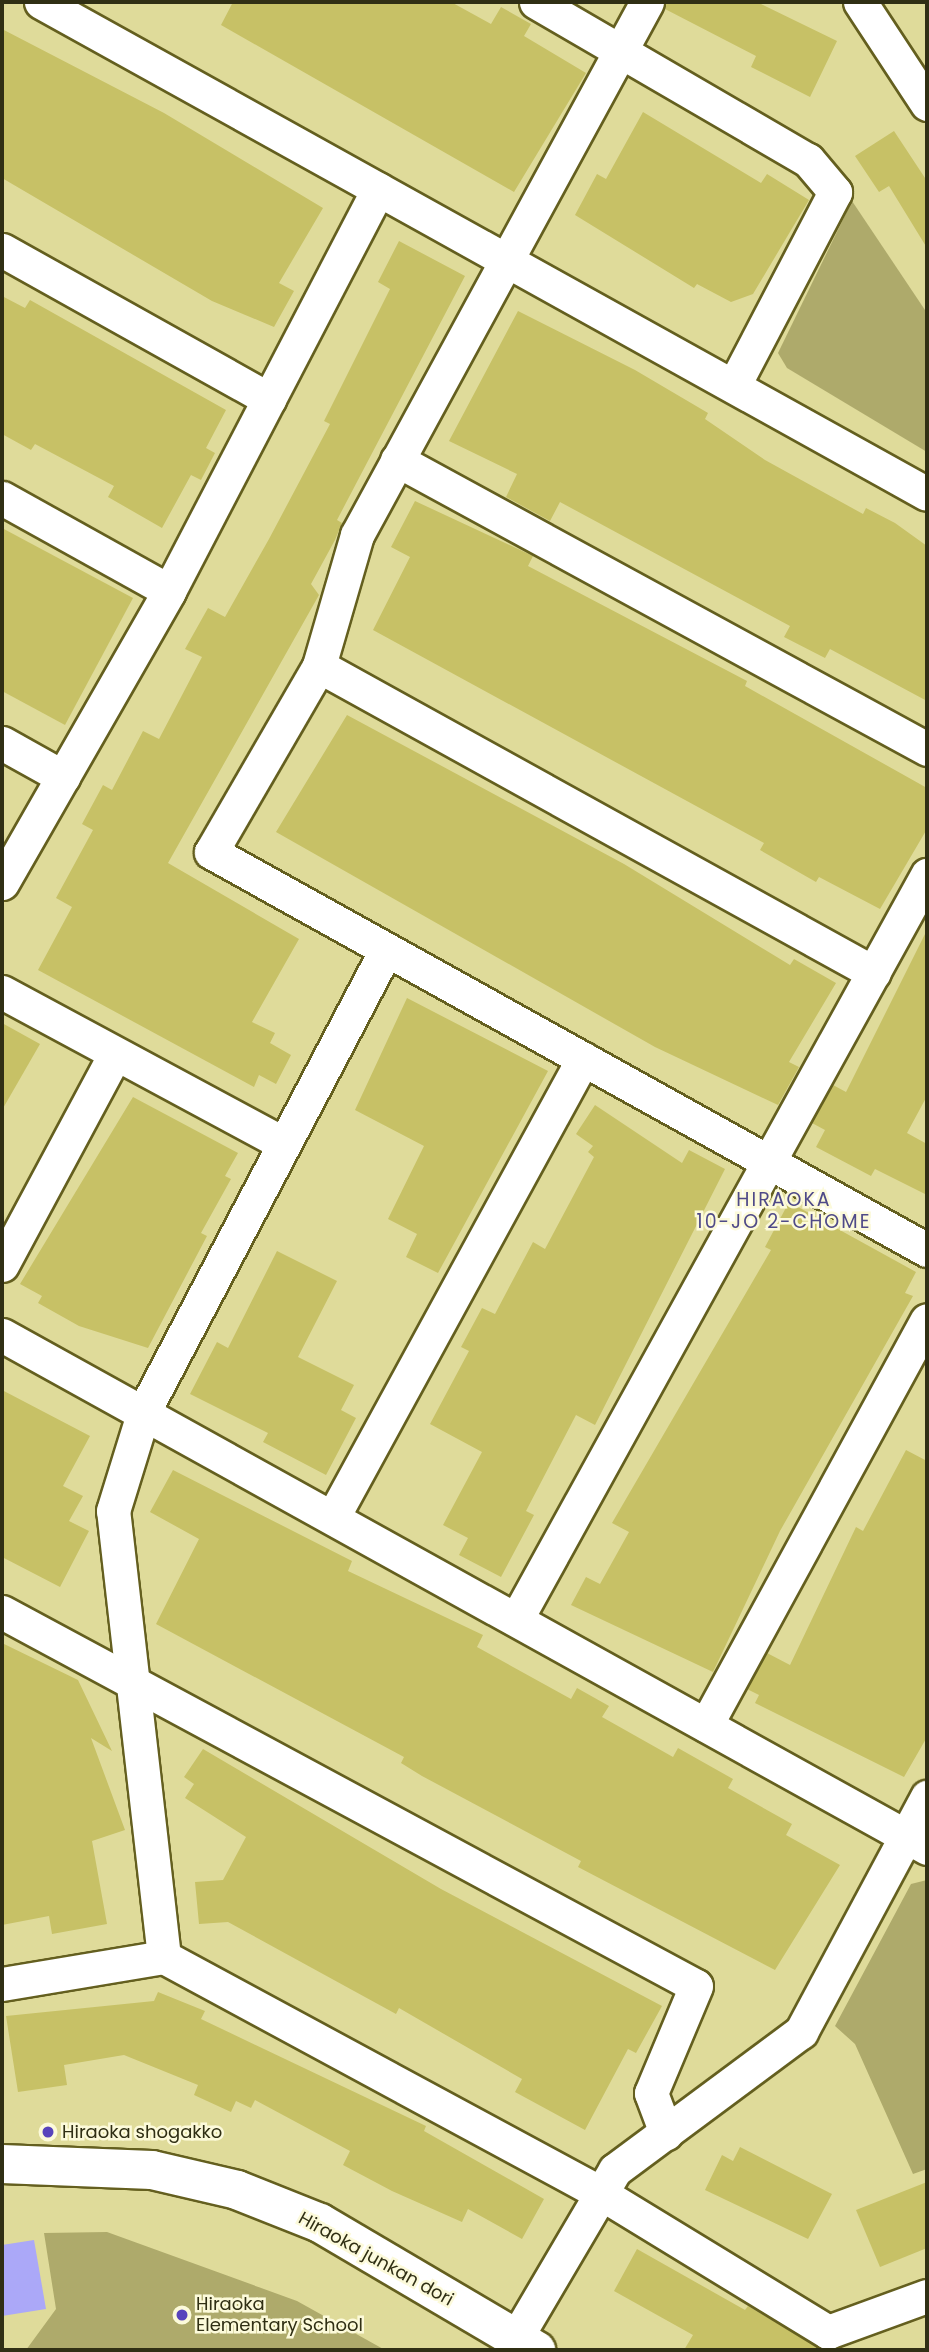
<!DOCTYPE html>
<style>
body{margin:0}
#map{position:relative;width:929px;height:2352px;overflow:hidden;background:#dfdb9a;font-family:Poppins,sans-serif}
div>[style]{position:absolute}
.green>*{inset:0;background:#aeaa6b}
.water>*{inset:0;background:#aba8f8}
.building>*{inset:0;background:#c7c166}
.roads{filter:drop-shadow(2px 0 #645f1f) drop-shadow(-2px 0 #645f1f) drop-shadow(0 2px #645f1f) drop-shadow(0 -2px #645f1f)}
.street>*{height:33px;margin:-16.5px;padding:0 16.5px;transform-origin:16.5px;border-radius:16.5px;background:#fff}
.secondary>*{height:38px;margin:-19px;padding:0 19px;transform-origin:19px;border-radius:19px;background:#fff}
.dots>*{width:19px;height:19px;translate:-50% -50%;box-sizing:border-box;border:4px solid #fcfada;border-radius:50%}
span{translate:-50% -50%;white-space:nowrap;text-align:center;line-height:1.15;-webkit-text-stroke:5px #fcfada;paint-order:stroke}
.poi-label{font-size:18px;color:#302f14}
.left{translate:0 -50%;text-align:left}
.street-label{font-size:18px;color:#302f14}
.neighbourhood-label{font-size:19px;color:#4f4a88;letter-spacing:2px}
.frame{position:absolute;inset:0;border:4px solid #302f14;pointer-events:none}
</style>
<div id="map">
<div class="green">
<i style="clip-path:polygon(852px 201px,927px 313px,927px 452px,787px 368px,778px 353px)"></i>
<i style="clip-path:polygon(927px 1880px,927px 2169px,913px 2174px,855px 2044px,835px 2026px,911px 1884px)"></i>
<i style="clip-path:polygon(107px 2232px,297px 2301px,385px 2350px,26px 2350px,56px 2309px,44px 2233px)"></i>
</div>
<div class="water">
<i style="clip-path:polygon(34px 2240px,46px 2309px,2px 2316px,2px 2245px)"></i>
</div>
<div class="building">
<i style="clip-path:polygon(233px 2px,451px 2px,491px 24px,501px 7px,531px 24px,524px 36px,586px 73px,514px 192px,221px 25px)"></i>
<i style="clip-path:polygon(666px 2px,757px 2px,837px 41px,810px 97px,751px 67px,756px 56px,665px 9px)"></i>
<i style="clip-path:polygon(2px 29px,164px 113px,323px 208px,279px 283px,294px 291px,274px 327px,212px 301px,2px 178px)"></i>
<i style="clip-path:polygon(643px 112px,761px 183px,767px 174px,809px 200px,753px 294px,731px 302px,697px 284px,694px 288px,575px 215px,597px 174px,606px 179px)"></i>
<i style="clip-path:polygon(894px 131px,927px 181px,927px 248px,889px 186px,879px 192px,855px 156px)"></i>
<i style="clip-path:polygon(399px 241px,465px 276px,337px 520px,342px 523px,335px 540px,311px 584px,319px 595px,168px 863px,299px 939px,252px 1022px,275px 1033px,270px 1043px,291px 1055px,276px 1084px,259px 1075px,254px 1087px,38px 970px,72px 907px,56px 898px,93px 830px,82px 824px,103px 785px,112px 790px,143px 731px,159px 739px,202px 657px,185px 649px,208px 608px,225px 617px,269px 539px,330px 424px,324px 421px,390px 289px,378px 282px)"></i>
<i style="clip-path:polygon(2px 296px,25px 308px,30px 300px,226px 410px,206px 448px,215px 453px,201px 480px,191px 475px,162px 528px,108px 497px,114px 486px,35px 444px,31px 450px,2px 434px)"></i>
<i style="clip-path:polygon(518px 311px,635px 370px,708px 413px,705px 419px,765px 460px,863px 514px,866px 508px,895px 523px,927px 546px,927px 701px,830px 649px,825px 658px,784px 637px,790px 626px,560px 502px,550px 521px,506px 497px,517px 474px,449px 441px)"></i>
<i style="clip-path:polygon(415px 501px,533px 556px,528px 566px,747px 681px,745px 686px,927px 788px,927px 829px,880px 909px,819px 877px,816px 882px,760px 850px,764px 843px,373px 630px,410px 557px,391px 547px)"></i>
<i style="clip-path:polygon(2px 528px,133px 598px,65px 725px,2px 691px)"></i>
<i style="clip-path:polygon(347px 715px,624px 864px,790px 965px,794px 959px,836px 983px,789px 1062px,799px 1067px,778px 1105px,655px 1047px,276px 832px)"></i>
<i style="clip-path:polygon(927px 930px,927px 1096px,907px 1133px,927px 1144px,927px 1195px,875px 1169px,871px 1176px,816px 1147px,825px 1130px,812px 1123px,833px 1085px,846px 1092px)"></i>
<i style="clip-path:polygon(407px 998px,548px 1071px,438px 1273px,406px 1257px,417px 1234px,388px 1219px,424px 1146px,355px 1110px)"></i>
<i style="clip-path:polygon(2px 1023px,40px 1044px,2px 1110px)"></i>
<i style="clip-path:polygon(133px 1097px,238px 1153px,225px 1176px,231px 1179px,201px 1233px,207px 1236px,148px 1348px,79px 1326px,38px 1303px,42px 1296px,20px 1284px)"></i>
<i style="clip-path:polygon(595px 1105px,682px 1163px,689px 1150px,725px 1169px,595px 1425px,576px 1415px,526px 1511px,534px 1515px,501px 1577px,459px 1555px,468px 1538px,443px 1525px,482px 1452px,430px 1424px,469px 1351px,461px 1347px,482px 1308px,495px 1314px,533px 1242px,545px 1249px,594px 1157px,588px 1152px,593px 1146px,576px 1134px)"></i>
<i style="clip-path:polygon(789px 1202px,916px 1272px,905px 1293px,913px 1296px,780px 1531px,713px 1672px,571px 1605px,586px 1577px,600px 1584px,629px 1532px,612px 1523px,771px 1250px,765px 1247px)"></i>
<i style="clip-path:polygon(277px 1251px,337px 1281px,298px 1357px,354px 1385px,341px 1410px,356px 1418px,326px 1475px,263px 1442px,268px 1433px,190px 1394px,217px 1342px,228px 1348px)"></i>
<i style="clip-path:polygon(2px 1390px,90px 1436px,63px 1486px,83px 1496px,69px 1521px,89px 1531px,60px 1587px,2px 1557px)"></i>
<i style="clip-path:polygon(906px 1450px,927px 1461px,927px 1737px,904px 1777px,755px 1703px,759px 1695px,747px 1689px,767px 1653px,790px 1665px,856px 1527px,863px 1531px)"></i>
<i style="clip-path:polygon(173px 1470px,352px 1561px,348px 1571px,483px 1635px,477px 1647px,571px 1699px,577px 1688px,609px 1706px,602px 1717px,673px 1757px,678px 1748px,733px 1779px,728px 1788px,792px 1824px,786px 1835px,840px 1865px,775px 1970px,578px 1867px,581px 1861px,422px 1776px,401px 1763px,404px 1757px,156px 1624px,199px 1539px,150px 1512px)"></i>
<i style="clip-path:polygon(2px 1643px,78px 1680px,112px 1751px,91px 1738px,125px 1830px,92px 1841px,107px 1924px,52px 1934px,49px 1916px,2px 1925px)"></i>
<i style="clip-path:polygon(203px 1749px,441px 1889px,662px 2006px,636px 2053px,628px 2049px,585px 2130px,515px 2092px,522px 2079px,399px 2008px,396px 2014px,228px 1922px,199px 1924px,195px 1882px,223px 1880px,246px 1837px,185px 1798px,194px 1784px,184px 1777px)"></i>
<i style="clip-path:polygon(158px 1992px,205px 2011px,201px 2019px,426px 2126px,424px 2131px,544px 2199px,522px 2239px,468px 2209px,462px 2222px,392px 2191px,343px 2165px,350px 2151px,255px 2100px,251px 2108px,236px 2101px,231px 2112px,194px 2095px,198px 2085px,124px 2055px,64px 2065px,67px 2085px,18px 2092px,6px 2016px,154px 2001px)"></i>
<i style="clip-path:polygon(740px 2147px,832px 2194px,808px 2239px,705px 2190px,722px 2155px,733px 2161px)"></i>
<i style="clip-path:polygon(927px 2182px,927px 2248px,880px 2267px,856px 2210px)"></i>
<i style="clip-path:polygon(637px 2249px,745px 2310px,748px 2306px,823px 2350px,684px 2350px,693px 2335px,614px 2291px)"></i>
</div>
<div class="roads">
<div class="street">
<i style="left:41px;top:2px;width:1013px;rotate:29.04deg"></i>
<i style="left:536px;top:2px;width:315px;rotate:30.2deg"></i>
<i style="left:808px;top:160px;width:42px;rotate:49.8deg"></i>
<i style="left:835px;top:192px;width:216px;rotate:117.6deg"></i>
<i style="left:647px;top:2px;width:607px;rotate:118.55deg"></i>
<i style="left:357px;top:535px;width:136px;rotate:106.2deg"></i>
<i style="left:319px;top:666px;width:215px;rotate:120.1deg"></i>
<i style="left:211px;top:852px;width:819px;rotate:29.07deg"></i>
<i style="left:860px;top:2px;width:122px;rotate:56.7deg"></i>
<i style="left:2px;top:250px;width:306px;rotate:29.2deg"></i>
<i style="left:397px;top:460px;width:604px;rotate:28.6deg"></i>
<i style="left:2px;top:498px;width:191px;rotate:29.1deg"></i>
<i style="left:319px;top:666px;width:634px;rotate:28.95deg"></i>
<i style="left:2px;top:743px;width:70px;rotate:29.1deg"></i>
<i style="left:2px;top:883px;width:336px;rotate:-60.2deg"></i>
<i style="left:169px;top:591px;width:453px;rotate:-62.5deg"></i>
<i style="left:2px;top:992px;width:320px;rotate:28.3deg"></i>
<i style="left:2px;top:1265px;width:239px;rotate:-61.8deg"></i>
<i style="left:2px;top:1335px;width:1058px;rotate:29.01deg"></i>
<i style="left:334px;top:1515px;width:520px;rotate:-61.36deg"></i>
<i style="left:2px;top:1612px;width:788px;rotate:28.32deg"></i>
<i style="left:696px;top:1986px;width:116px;rotate:112.8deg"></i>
<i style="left:651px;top:2093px;width:43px;rotate:69.4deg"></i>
<i style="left:517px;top:1618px;width:849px;rotate:-61.11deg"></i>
<i style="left:706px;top:1725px;width:461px;rotate:-61.4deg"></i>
<i style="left:164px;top:1957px;width:449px;rotate:-96.5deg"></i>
<i style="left:113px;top:1511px;width:105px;rotate:-72.8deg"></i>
<i style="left:144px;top:1411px;width:521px;rotate:-62.3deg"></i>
<i style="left:2px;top:1984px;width:164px;rotate:-9.5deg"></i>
<i style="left:164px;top:1957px;width:498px;rotate:28.4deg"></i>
<i style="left:602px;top:2194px;width:265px;rotate:31.4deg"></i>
<i style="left:828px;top:2332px;width:105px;rotate:-20deg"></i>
<i style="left:516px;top:2338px;width:195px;rotate:-59.5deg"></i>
<i style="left:615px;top:2170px;width:232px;rotate:-36.6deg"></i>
<i style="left:801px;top:2032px;width:267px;rotate:-61.8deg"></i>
</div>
<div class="secondary">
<i style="left:2px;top:2164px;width:150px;rotate:2.3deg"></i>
<i style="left:152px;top:2170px;width:87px;rotate:13.2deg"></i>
<i style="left:237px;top:2190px;width:89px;rotate:21.7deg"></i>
<i style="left:320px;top:2223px;width:251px;rotate:30.5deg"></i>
</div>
</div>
<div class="dots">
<i style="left:48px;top:2132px;background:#5844bc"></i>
<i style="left:182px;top:2315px;background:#5844bc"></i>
</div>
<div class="poi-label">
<span class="left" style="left:62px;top:2132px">Hiraoka shogakko</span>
<span class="left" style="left:196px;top:2315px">Hiraoka<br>Elementary School</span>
</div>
<div class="street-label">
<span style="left:376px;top:2259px;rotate:29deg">Hiraoka junkan dori</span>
</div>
<div class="neighbourhood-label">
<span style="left:784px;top:1211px">HIRAOKA<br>10-JO 2-CHOME</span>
</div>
<div class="frame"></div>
</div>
